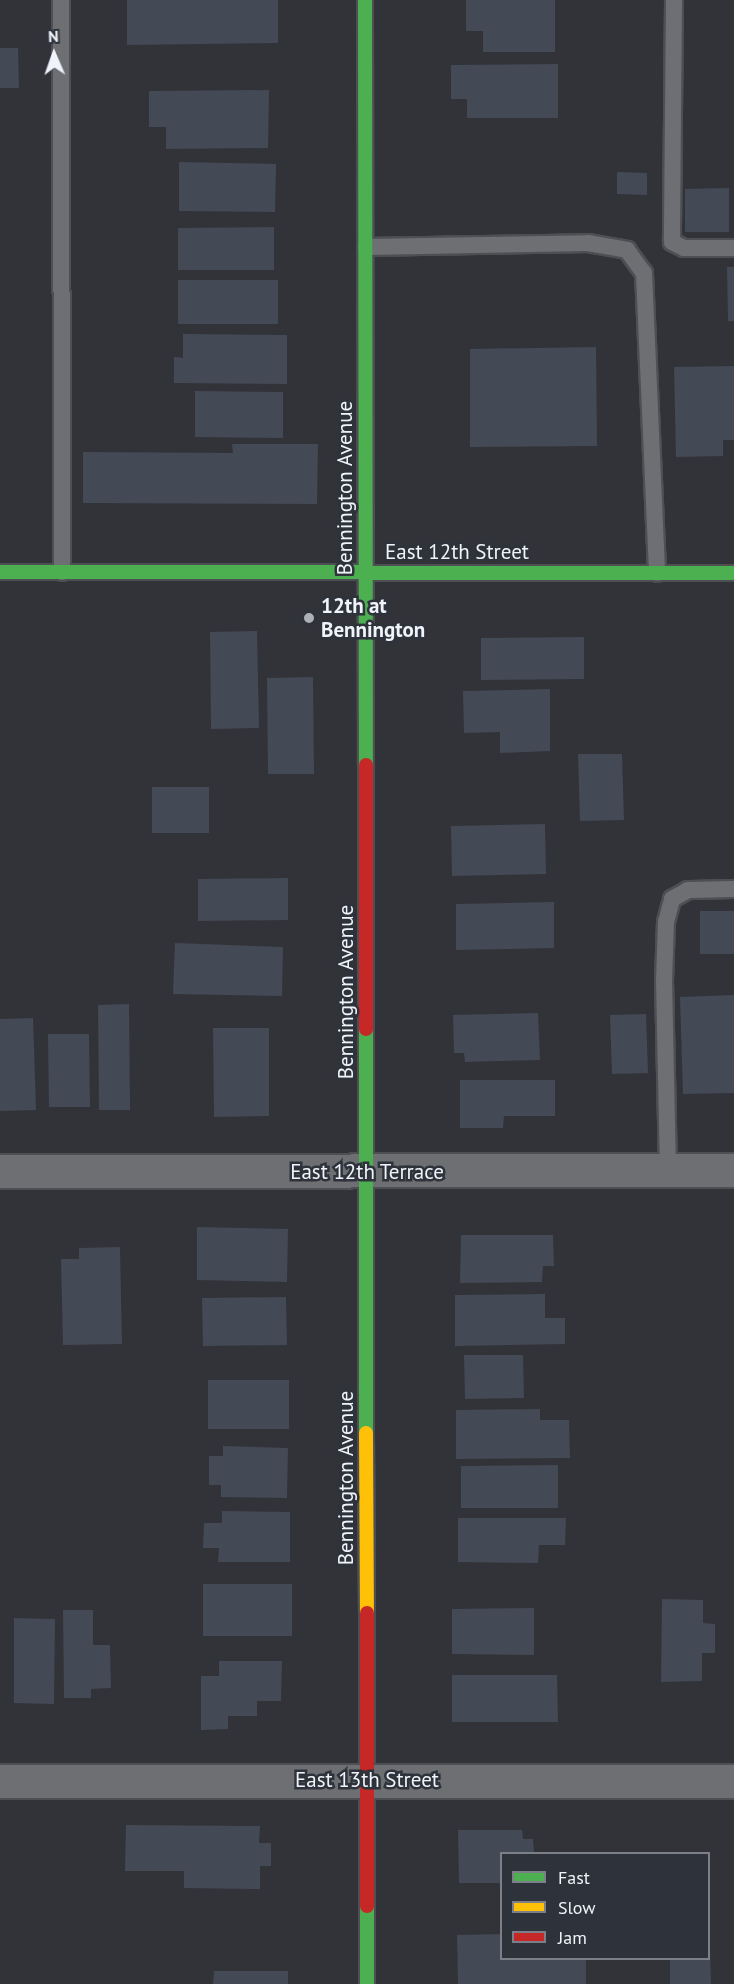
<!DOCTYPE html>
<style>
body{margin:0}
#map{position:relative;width:734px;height:1984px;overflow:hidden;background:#313338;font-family:"PT Sans",sans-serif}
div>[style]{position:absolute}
.building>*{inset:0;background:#444956}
.roads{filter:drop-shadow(2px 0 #4d4f53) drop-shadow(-2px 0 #4d4f53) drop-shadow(0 2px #4d4f53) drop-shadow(0 -2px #4d4f53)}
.lane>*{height:16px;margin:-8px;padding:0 8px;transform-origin:8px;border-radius:8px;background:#6d6f73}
.street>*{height:33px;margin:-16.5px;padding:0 16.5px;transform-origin:16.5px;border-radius:16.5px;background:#6d6f73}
.fast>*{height:14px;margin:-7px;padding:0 7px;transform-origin:7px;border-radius:7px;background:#4caf50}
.slow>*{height:14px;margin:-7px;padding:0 7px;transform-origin:7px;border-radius:7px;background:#ffc107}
.jam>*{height:14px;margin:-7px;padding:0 7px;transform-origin:7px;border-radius:7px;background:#c62828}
.dots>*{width:16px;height:16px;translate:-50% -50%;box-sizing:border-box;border:3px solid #2e323b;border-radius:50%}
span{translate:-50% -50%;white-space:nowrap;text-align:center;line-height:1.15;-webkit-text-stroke:5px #2e323b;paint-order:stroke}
.street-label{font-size:21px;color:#f0f3f9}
.poi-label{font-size:21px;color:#f0f3f9;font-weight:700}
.left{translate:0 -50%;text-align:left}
.legend{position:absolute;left:500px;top:1852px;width:210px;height:108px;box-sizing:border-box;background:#2e323b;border:2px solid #7c7f87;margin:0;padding:8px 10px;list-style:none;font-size:18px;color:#f0f3f9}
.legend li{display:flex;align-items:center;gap:12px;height:30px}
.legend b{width:30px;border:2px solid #7c7f87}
.north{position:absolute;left:24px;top:24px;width:60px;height:60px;-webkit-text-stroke:4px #2e323b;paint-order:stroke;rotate:358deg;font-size:16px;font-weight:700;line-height:24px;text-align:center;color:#f0f3f9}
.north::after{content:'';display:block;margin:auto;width:21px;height:27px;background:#f0f3f9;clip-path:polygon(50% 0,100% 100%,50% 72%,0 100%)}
</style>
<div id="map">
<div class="building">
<i style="clip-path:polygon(127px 0,278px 0,278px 43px,127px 45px)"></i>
<i style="clip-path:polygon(466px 0,555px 0,555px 52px,483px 52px,483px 31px,466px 31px)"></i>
<i style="clip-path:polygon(0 48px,18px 48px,19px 88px,0 88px)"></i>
<i style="clip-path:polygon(558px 64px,558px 118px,467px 118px,467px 99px,451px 99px,451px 65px)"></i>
<i style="clip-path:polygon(269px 90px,268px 148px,166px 149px,166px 127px,149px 127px,149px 91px)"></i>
<i style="clip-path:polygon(179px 162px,276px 164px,275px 212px,179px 211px)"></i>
<i style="clip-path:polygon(617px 172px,647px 173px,647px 195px,617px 194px)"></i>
<i style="clip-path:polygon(729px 188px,729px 232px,685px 232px,685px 189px)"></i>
<i style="clip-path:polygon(274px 227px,274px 270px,178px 270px,178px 228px)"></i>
<i style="clip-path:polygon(727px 267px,734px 267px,734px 321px,728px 321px)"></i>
<i style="clip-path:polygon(178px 280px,278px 280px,278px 324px,178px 324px)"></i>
<i style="clip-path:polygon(183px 334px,287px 335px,287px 384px,174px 383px,174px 357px,183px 358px)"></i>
<i style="clip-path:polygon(596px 347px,597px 446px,470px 447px,470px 349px)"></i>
<i style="clip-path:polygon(734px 366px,734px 440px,723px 440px,723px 456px,676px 457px,674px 367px)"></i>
<i style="clip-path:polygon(195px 391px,283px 392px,283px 438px,195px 437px)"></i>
<i style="clip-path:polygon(232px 444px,318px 444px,317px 504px,83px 503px,83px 452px,233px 453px)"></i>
<i style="clip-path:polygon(257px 631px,259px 728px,211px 729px,210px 632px)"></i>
<i style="clip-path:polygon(584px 637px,584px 679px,481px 680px,481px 638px)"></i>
<i style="clip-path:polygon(313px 677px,314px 774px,268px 774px,267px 678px)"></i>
<i style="clip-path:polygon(550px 689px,550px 751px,500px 753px,500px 732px,464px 733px,463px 691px)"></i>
<i style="clip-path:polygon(578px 754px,622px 754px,624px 820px,580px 821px)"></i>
<i style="clip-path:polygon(152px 787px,209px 787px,209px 833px,152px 833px)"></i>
<i style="clip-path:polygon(545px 824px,546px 874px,452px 876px,451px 826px)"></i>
<i style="clip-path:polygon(288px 878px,288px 920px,198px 921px,198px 879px)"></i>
<i style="clip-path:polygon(554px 902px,554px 948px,456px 950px,456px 904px)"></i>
<i style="clip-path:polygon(700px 911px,734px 911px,734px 954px,700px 954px)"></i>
<i style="clip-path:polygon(175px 943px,283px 947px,282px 996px,173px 994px)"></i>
<i style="clip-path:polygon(734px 995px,734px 1093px,683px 1094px,680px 997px)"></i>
<i style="clip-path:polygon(129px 1004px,130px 1110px,99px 1110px,98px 1005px)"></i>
<i style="clip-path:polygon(538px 1013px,540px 1060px,465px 1062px,464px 1053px,454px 1053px,453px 1015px)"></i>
<i style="clip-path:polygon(646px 1014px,648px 1073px,612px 1074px,610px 1015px)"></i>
<i style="clip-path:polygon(33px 1018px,36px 1110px,0 1111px,0 1019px)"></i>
<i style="clip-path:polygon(213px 1028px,269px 1028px,269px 1116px,214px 1117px)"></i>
<i style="clip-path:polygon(48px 1034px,89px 1034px,90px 1107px,49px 1107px)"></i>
<i style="clip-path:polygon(460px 1080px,555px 1080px,555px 1116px,504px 1116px,503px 1128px,460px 1128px)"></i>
<i style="clip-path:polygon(197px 1227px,288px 1229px,287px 1282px,197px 1280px)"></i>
<i style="clip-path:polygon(461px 1235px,553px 1235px,554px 1266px,543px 1266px,542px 1282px,460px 1283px)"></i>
<i style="clip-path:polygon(120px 1247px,122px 1344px,63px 1345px,61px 1259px,79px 1259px,79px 1248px)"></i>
<i style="clip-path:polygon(545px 1294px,545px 1318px,565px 1318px,565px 1344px,455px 1346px,455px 1295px)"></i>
<i style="clip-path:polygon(286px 1297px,287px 1345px,203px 1346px,202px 1298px)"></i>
<i style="clip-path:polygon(464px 1355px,523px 1355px,524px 1398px,465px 1399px)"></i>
<i style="clip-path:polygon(208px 1380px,289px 1380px,289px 1429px,208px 1429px)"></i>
<i style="clip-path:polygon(540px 1409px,540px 1420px,569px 1420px,570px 1458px,456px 1459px,456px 1410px)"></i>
<i style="clip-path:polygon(223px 1446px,288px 1448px,287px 1498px,221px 1497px,221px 1485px,209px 1485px,209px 1456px,223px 1456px)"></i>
<i style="clip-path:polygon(558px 1465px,558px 1508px,461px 1508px,461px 1466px)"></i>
<i style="clip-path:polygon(222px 1511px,290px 1512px,290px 1562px,218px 1562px,219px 1548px,203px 1548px,204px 1523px,222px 1523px)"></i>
<i style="clip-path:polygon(458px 1518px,566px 1518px,565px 1545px,539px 1545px,538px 1563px,458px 1562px)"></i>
<i style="clip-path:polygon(203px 1584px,292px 1584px,292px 1636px,203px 1636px)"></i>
<i style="clip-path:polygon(662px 1599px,703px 1600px,703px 1623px,715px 1624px,715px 1653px,702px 1653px,702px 1681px,661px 1682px)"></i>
<i style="clip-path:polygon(534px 1608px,534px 1655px,452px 1654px,452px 1609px)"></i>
<i style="clip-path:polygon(63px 1610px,93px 1610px,93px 1645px,110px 1645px,111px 1688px,91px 1689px,91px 1698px,64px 1698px)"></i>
<i style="clip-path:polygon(14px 1618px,55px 1619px,54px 1704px,14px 1703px)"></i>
<i style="clip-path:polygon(219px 1661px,282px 1661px,281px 1701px,257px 1701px,257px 1716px,228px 1716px,228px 1729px,201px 1730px,201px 1676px,219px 1676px)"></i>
<i style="clip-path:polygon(452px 1675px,557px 1675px,558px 1722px,452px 1722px)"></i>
<i style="clip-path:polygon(126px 1825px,260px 1826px,259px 1843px,271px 1843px,271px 1866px,260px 1866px,260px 1889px,184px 1888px,184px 1871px,125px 1871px)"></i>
<i style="clip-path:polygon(458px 1830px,522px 1830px,523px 1839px,533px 1839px,534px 1854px,502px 1854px,502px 1883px,459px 1883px)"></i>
<i style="clip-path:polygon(708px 1875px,711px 1984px,670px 1984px,670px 1958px,708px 1958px)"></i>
<i style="clip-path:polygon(502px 1934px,502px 1958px,586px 1958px,586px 1984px,458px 1984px,457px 1935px)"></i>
<i style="clip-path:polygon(214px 1971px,288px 1971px,288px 1984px,213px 1984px)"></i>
</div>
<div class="roads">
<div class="lane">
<i style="left:61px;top:0;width:572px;rotate:89.9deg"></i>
<i style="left:674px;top:0;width:242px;rotate:90.5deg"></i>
<i style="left:672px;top:242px;width:13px;rotate:27deg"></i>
<i style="left:684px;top:248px;width:50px"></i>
<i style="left:366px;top:247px;width:222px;rotate:-1deg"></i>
<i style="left:588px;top:243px;width:40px;rotate:10deg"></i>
<i style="left:627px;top:250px;width:29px;rotate:54deg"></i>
<i style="left:644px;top:273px;width:300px;rotate:87.5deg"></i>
<i style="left:668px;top:1171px;width:189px;rotate:-91.2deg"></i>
<i style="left:664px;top:982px;width:60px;rotate:-88.1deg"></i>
<i style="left:666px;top:922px;width:24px;rotate:-75deg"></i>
<i style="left:672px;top:899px;width:18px;rotate:-29deg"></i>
<i style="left:688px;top:890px;width:46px;rotate:-1.2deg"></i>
</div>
<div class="street">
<i style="left:0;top:1171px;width:734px;rotate:-0.08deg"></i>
<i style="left:0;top:1781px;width:734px"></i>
</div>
<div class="fast">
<i style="left:365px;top:0;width:765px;rotate:89.93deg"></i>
<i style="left:0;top:572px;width:734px;rotate:0.08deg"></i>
<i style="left:366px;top:1029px;width:404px;rotate:90deg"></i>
<i style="left:367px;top:1906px;width:78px;rotate:90deg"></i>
</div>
<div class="slow">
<i style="left:366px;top:1433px;width:180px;rotate:89.7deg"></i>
</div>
<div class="jam">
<i style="left:366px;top:765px;width:264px;rotate:90deg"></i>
<i style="left:367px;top:1613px;width:293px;rotate:90deg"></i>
</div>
</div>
<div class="dots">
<i style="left:309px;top:618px;background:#adb0b5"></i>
</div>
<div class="street-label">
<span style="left:345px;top:488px;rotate:-90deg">Bennington Avenue</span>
<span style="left:457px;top:552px">East 12th Street</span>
<span style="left:346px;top:992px;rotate:-90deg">Bennington Avenue</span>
<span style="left:367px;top:1172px">East 12th Terrace</span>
<span style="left:346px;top:1478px;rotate:-90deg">Bennington Avenue</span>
<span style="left:367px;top:1780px">East 13th Street</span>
</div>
<div class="poi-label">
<span class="left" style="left:321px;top:618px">12th at<br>Bennington</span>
</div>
<ul class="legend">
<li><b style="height:8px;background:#4caf50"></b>Fast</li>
<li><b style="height:8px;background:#ffc107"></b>Slow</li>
<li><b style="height:8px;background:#c62828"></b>Jam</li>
</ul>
<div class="north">N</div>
</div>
